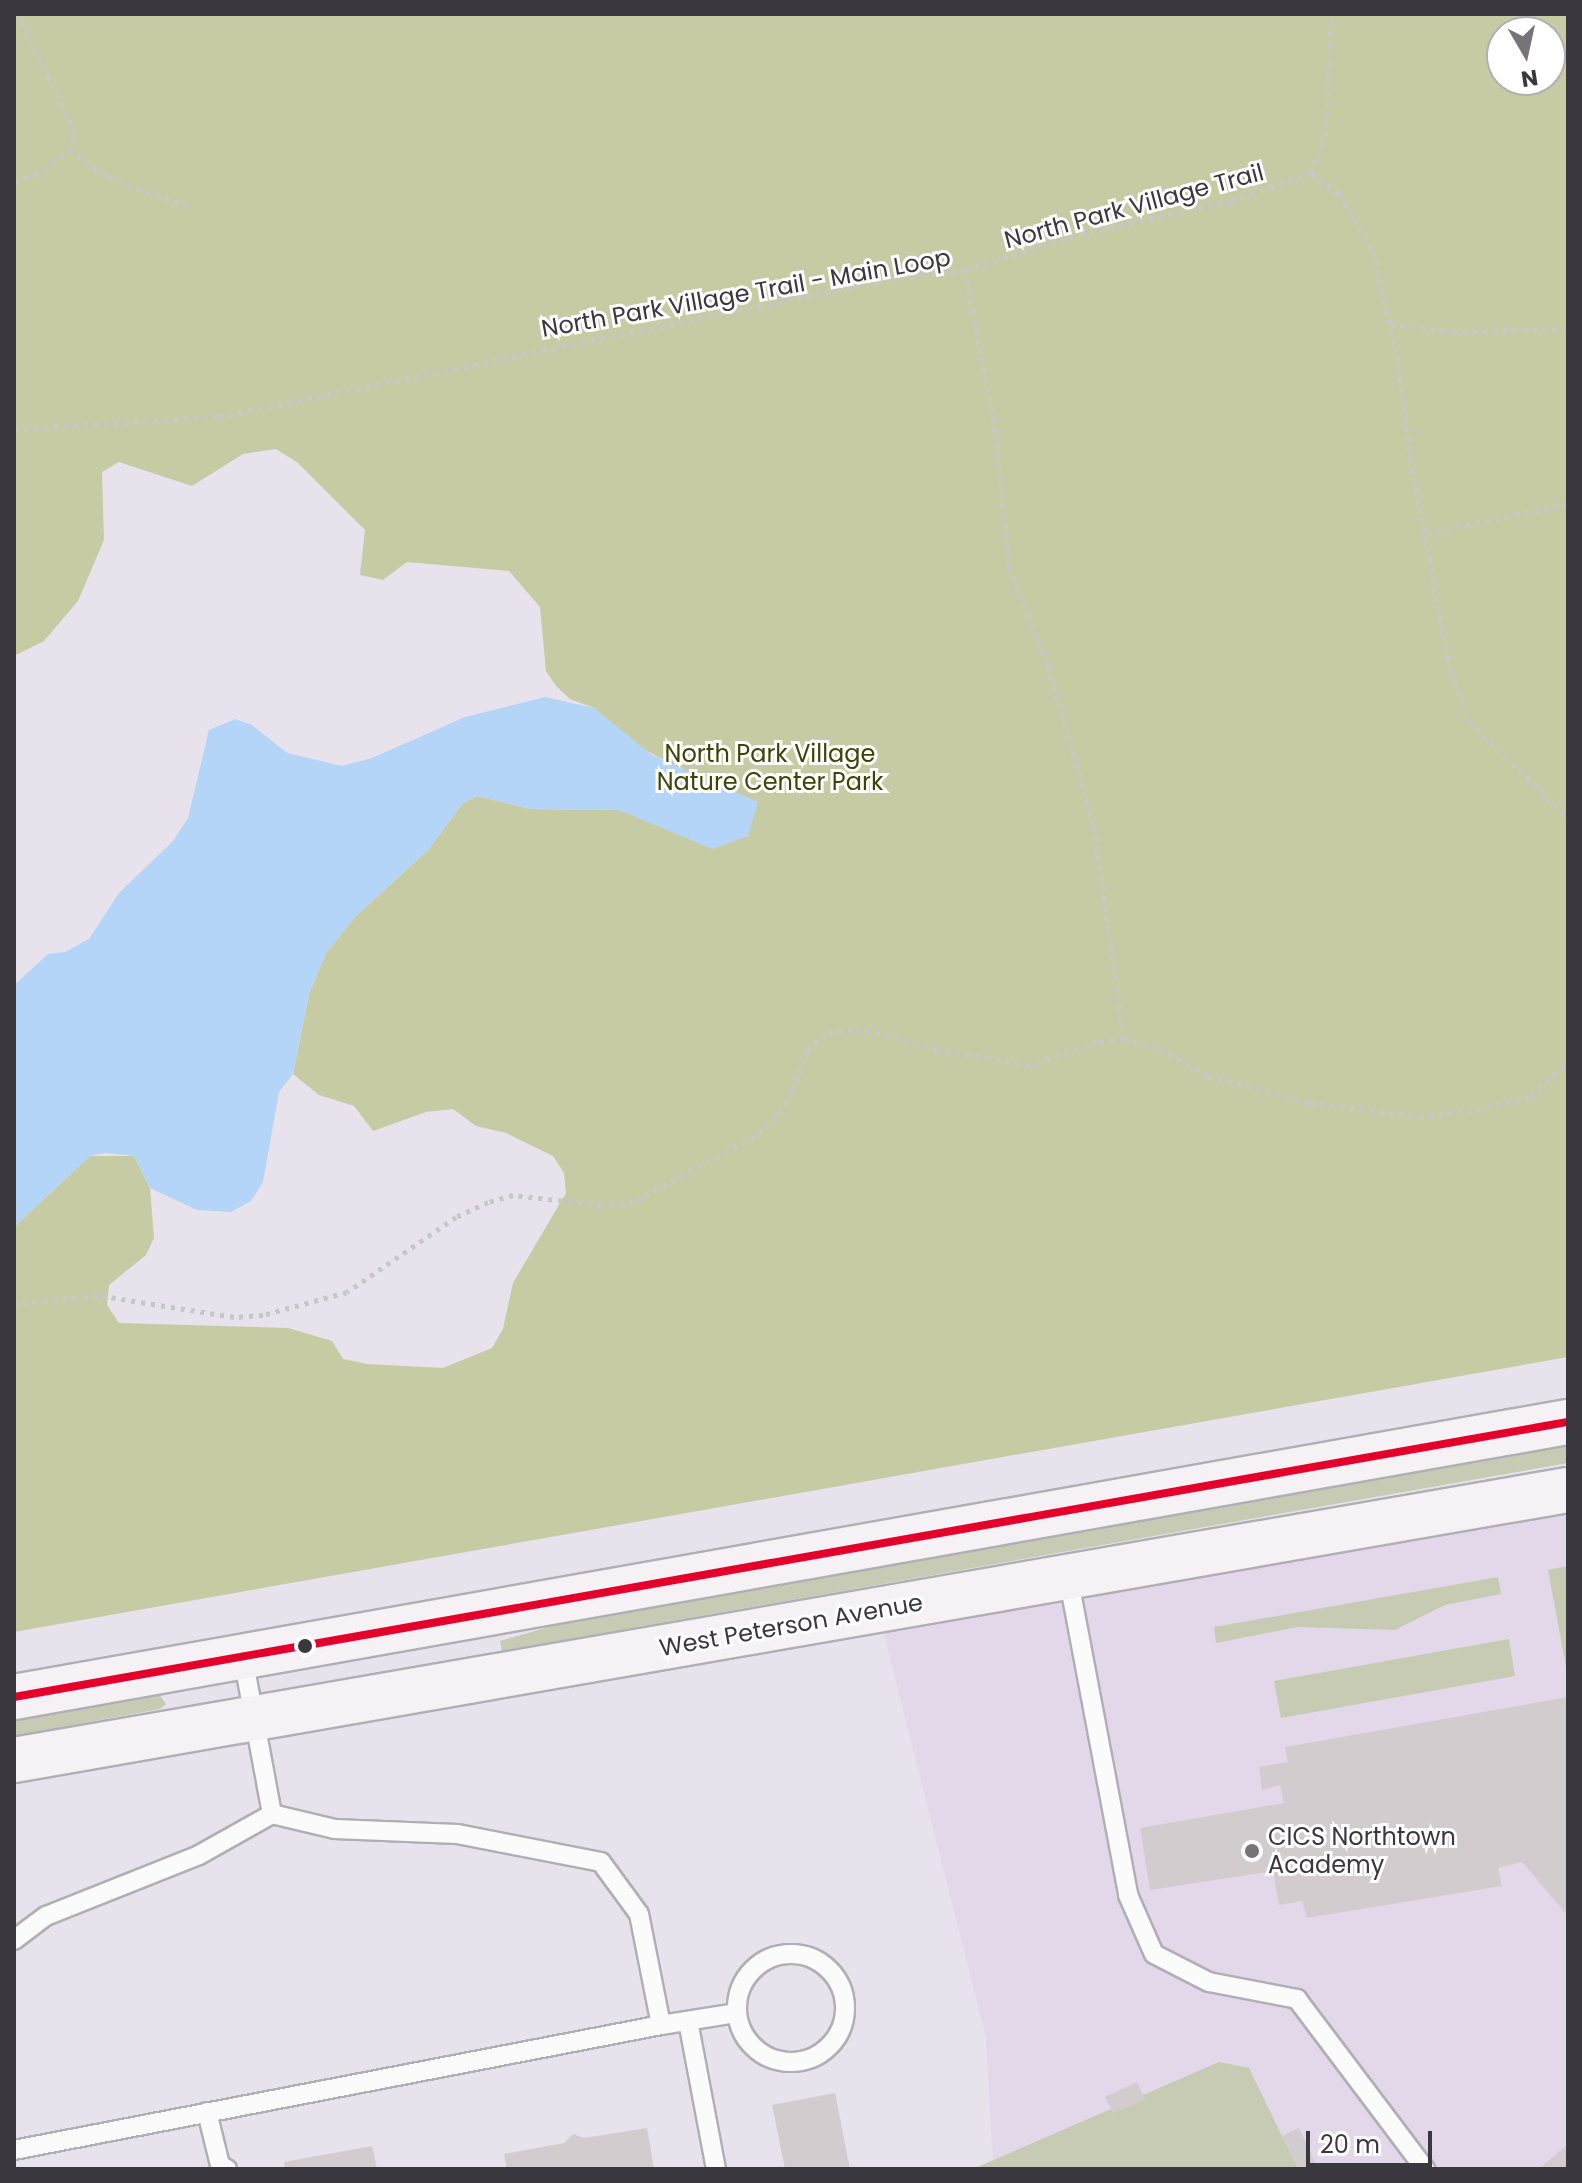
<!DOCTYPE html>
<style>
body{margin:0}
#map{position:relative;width:1582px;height:2183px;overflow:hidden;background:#e7e2eb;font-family:Poppins,sans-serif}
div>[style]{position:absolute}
.built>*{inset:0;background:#e2d8e9}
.green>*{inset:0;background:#c8cbb3}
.forest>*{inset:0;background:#c7cba4}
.water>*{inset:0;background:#b5d5f8}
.building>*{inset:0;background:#d3cccf}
.path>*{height:5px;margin-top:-2.5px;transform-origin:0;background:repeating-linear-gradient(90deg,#c7c6c8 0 4px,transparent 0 10px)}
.roads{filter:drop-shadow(2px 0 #b2aeb5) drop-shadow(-2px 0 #b2aeb5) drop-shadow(0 2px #b2aeb5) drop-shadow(0 -2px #b2aeb5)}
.lane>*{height:18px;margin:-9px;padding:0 9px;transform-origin:9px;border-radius:9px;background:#fbfbfc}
.lane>.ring{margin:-9px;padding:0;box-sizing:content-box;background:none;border:18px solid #fbfbfc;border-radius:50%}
.primary>*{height:44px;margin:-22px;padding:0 22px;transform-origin:22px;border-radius:22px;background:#f5f1f4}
.bus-1>*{height:8px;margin:-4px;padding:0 4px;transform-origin:4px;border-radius:4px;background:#e4002b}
.dots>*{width:22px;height:22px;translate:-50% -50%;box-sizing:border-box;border:4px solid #fff;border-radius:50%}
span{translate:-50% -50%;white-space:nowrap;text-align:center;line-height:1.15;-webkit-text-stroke:6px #fff;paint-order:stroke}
.street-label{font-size:24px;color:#3b373e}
.park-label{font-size:24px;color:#3d4406}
.poi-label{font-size:24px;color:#3b373e}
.left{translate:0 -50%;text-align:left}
.frame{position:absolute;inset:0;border:16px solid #3b373e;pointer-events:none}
.north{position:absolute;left:1486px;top:16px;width:80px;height:80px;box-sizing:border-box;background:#fff;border:2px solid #b1afb2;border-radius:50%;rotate:171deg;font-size:22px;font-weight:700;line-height:32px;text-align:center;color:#3b373e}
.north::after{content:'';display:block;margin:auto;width:28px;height:36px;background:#77737b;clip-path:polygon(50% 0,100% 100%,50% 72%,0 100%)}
.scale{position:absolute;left:1306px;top:2131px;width:126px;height:36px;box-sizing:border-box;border:4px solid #3b373e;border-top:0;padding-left:10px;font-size:24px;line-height:28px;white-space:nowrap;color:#3b373e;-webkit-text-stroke:6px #fff;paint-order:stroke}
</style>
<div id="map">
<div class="built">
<i style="clip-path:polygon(1568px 1512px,1568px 2169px,973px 2169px,993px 2160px,986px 2038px,884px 1634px)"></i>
</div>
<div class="green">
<i style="clip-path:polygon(1568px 1446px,1568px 1463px,502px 1651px,500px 1641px,573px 1620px)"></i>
<i style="clip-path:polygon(1568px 1566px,1568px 1678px,1548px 1570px)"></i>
<i style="clip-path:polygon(1498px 1577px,1501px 1594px,1445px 1605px,1395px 1630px,1298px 1627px,1216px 1643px,1214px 1627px)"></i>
<i style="clip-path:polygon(1509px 1639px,1515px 1676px,1281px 1718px,1274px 1681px)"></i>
<i style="clip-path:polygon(159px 1694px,166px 1704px,160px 1709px,14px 1736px,14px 1719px)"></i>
<i style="clip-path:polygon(1219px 2062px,1249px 2068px,1298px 2169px,973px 2169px)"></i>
</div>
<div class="forest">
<i style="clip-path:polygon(evenodd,14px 14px,1568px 14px,1568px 1357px,14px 1632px,14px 1227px,90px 1156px,134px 1156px,150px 1188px,154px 1238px,146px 1255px,109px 1285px,107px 1305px,119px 1323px,288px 1328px,332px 1341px,343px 1359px,367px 1364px,443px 1368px,492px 1348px,503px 1329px,513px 1283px,566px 1193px,564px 1173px,553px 1156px,506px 1133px,476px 1126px,453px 1109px,426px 1112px,373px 1131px,354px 1106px,319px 1095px,293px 1074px,309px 994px,326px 953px,355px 917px,428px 850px,463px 803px,477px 796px,530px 809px,619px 810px,657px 823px,697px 777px,639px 747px,594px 708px,570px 699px,556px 686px,546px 671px,540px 607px,509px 571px,407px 562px,383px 580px,360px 575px,365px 530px,298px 463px,276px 449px,243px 454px,192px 486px,119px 462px,102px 472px,104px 540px,78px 601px,44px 641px,14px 656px,14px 14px,1502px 32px,1550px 32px,1550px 80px,1502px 80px,1502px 32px)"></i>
</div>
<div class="water">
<i style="clip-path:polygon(545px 697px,594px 708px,652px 755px,758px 802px,748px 836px,712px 849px,619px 810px,530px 809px,477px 796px,463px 803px,428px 850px,355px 917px,326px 953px,309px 994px,293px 1074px,279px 1092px,263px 1182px,251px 1201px,231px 1212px,197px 1210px,150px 1188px,134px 1156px,105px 1153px,90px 1156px,14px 1227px,14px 985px,48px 954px,65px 952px,89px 939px,119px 893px,173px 841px,188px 818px,209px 730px,235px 719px,252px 725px,287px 753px,342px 766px,372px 758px,465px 717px)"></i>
</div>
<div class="building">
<i style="clip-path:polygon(1568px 1697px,1568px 1916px,1522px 1862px,1498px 1868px,1502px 1886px,1307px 1918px,1302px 1901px,1279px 1905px,1273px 1871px,1150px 1890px,1140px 1828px,1284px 1803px,1280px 1785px,1262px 1790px,1259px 1767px,1288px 1762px,1285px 1747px)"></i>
<i style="clip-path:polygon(1137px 2082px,1145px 2100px,1113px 2113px,1105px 2097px)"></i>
<i style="clip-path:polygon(835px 2093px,850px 2169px,785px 2169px,772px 2105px)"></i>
<i style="clip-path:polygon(647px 2128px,654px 2169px,507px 2169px,504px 2154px,564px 2143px,573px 2134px,584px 2138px)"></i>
<i style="clip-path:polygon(1299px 2128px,1318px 2169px,1298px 2169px,1282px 2136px)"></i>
<i style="clip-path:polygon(1568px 2144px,1568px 2169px,1539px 2169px)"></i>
<i style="clip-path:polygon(372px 2146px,377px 2169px,285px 2169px,284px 2162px)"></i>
</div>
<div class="path">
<i style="left:69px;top:151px;width:48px;rotate:34deg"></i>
<i style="left:109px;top:178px;width:85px;rotate:19.9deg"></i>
<i style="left:1311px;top:173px;width:35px;rotate:37deg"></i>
<i style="left:1339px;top:194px;width:66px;rotate:59.2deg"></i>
<i style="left:1373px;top:251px;width:109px;rotate:77.2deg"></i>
<i style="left:1397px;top:357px;width:113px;rotate:82.4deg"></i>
<i style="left:1412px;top:469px;width:208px;rotate:79.2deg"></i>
<i style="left:1451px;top:673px;width:51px;rotate:69.4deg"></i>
<i style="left:1469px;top:721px;width:139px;rotate:44.4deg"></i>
<i style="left:1311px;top:173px;width:40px;rotate:-69.8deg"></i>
<i style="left:1325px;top:135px;width:121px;rotate:-86.7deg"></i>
<i style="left:14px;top:182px;width:23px;rotate:-18deg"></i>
<i style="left:36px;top:175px;width:41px;rotate:-36deg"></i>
<i style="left:69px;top:151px;width:19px;rotate:-72deg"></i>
<i style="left:75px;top:133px;width:132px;rotate:-115.6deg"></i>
<i style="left:965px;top:270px;width:121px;rotate:-17.2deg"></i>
<i style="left:1081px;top:234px;width:155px;rotate:-12.3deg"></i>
<i style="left:1232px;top:201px;width:84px;rotate:-19.5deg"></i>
<i style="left:1391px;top:324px;width:63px;rotate:7.4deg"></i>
<i style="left:1453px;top:332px;width:115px;rotate:-1.5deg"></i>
<i style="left:14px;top:429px;width:205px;rotate:-3.4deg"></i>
<i style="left:219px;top:417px;width:686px;rotate:-11.6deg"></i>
<i style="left:891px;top:279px;width:75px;rotate:-6.9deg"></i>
<i style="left:965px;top:270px;width:167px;rotate:79.3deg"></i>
<i style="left:996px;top:434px;width:134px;rotate:84.4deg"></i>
<i style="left:1009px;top:567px;width:106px;rotate:68.5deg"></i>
<i style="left:1048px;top:666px;width:167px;rotate:74.1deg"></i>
<i style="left:1094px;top:827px;width:214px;rotate:81.9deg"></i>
<i style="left:1124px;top:1039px;width:27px;rotate:174deg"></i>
<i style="left:1097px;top:1042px;width:72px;rotate:161.3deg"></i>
<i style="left:1029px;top:1065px;width:93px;rotate:-170.7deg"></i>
<i style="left:937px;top:1050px;width:60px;rotate:-163.7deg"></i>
<i style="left:879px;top:1033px;width:27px;rotate:-172deg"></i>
<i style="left:852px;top:1029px;width:27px;rotate:170deg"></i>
<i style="left:825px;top:1034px;width:23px;rotate:137deg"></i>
<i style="left:808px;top:1050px;width:46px;rotate:110.4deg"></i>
<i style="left:792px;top:1093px;width:29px;rotate:124deg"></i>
<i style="left:776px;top:1117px;width:29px;rotate:139deg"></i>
<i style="left:754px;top:1136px;width:137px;rotate:151.2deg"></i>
<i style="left:634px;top:1202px;width:32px;rotate:175deg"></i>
<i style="left:602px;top:1205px;width:90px;rotate:-173.6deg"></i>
<i style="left:513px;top:1195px;width:26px;rotate:164deg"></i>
<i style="left:488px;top:1202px;width:35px;rotate:155deg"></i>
<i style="left:456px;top:1217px;width:132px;rotate:145.5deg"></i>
<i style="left:347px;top:1292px;width:87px;rotate:164.7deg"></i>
<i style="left:263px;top:1315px;width:29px;rotate:176deg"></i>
<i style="left:234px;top:1317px;width:139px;rotate:-170.9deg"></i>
<i style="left:97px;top:1295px;width:83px;rotate:173.8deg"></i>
<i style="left:1427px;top:533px;width:144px;rotate:-11.6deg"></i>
<i style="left:1124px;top:1039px;width:37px;rotate:16deg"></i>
<i style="left:1160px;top:1049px;width:55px;rotate:29.4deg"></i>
<i style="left:1208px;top:1076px;width:106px;rotate:14.8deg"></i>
<i style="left:1310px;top:1103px;width:110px;rotate:7.3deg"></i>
<i style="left:1419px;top:1117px;width:58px;rotate:-6.9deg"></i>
<i style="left:1477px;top:1110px;width:56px;rotate:-14.5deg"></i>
<i style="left:1531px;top:1096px;width:50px;rotate:-41.7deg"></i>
</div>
<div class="roads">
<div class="lane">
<i style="left:1068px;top:1576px;width:325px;rotate:79.3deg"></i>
<i style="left:1128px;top:1895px;width:64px;rotate:66.2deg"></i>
<i style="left:1154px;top:1954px;width:62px;rotate:27deg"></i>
<i style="left:1209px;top:1982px;width:90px;rotate:10.9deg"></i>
<i style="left:1297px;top:1999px;width:213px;rotate:53deg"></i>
<i style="left:14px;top:1940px;width:40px;rotate:-37deg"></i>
<i style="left:46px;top:1916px;width:165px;rotate:-21.7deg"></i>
<i style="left:199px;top:1855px;width:84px;rotate:-29.3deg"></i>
<i class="ring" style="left:737px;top:1954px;width:90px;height:90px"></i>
<i style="left:688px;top:2021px;width:151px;rotate:79.3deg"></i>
<i style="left:661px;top:2025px;width:77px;rotate:-9deg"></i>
<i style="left:207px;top:2112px;width:55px;rotate:76.2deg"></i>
<i style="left:220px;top:2165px;width:8px;rotate:30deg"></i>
<i style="left:14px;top:2150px;width:659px;rotate:-10.93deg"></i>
<i style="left:661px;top:2025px;width:113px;rotate:-101.2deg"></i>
<i style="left:639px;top:1914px;width:64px;rotate:-126.2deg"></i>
<i style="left:601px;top:1862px;width:147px;rotate:-169deg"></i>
<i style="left:457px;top:1834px;width:122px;rotate:-177.7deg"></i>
<i style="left:335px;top:1829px;width:65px;rotate:-166.6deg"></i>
<i style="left:272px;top:1814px;width:160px;rotate:-100.5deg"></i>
</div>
<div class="primary">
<i style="left:14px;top:1697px;width:1578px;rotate:-10.04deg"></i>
<i style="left:14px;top:1760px;width:1577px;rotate:-9.86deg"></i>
</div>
</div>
<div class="bus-1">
<i style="left:14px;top:1697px;width:1578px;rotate:-10.04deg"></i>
</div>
<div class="dots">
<i style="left:305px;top:1646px;background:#3b373e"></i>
<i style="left:1252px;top:1851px;background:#77737b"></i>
</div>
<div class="street-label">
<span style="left:1134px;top:206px;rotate:-15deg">North Park Village Trail</span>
<span style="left:746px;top:293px;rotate:-10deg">North Park Village Trail - Main Loop</span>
<span style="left:791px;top:1625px;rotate:-10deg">West Peterson Avenue</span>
</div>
<div class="park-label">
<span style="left:770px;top:768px">North Park Village<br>Nature Center Park</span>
</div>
<div class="poi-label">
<span class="left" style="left:1268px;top:1851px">CICS Northtown<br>Academy</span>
</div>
<div class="frame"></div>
<div class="north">N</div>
<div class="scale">20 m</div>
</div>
